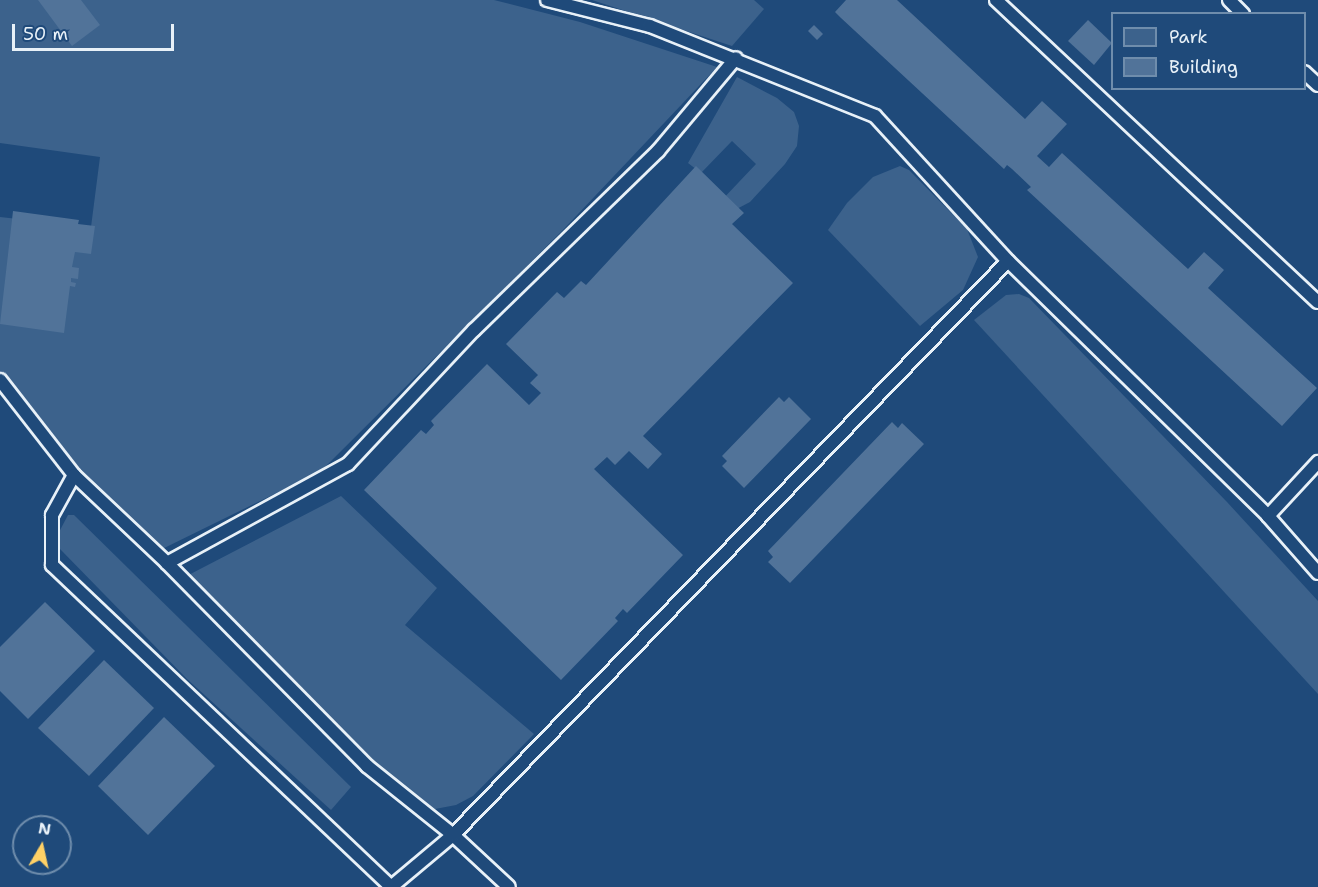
<!DOCTYPE html>
<style>
body{margin:0}
#map{position:relative;width:1318px;height:887px;overflow:hidden;background:#1f4a7a;font-family:"Shantell Sans",sans-serif}
div>[style]{position:absolute}
.green>*{inset:0;background:#3c628c}
.building>*{inset:0;background:#517399}
.roads{filter:drop-shadow(2px 0 #e8f1f8) drop-shadow(-2px 0 #e8f1f8) drop-shadow(0 2px #e8f1f8) drop-shadow(0 -2px #e8f1f8)}
.lane>*{height:12px;margin:-6px;padding:0 6px;transform-origin:6px;border-radius:6px;background:#1f4a7a}
span{translate:-50% -50%;white-space:nowrap;text-align:center;line-height:1.15;-webkit-text-stroke:4.5px #1f4a7a;paint-order:stroke}
.legend{position:absolute;left:1111px;top:12px;width:195px;height:78px;box-sizing:border-box;background:#1f4a7a;border:2px solid #6f8dac;margin:0;padding:8px 10px;list-style:none;font-size:18px;color:#e8f1f8}
.legend li{display:flex;align-items:center;gap:12px;height:30px}
.legend b{width:30px;border:2px solid #6f8dac}
.north{position:absolute;left:12px;top:815px;width:60px;height:60px;box-sizing:border-box;background:#1f4a7a;border:2px solid #6f8dac;border-radius:50%;rotate:9deg;font-size:16px;font-weight:700;line-height:24px;text-align:center;color:#e8f1f8}
.north::after{content:'';display:block;margin:auto;width:21px;height:27px;background:#ffd166;clip-path:polygon(50% 0,100% 100%,50% 72%,0 100%)}
.scale{position:absolute;left:12px;top:24px;width:162px;height:27px;box-sizing:border-box;border:3px solid #e8f1f8;border-top:0;padding-left:8px;font-size:18px;line-height:21px;white-space:nowrap;color:#e8f1f8;-webkit-text-stroke:4px #1f4a7a;paint-order:stroke}
</style>
<div id="map">
<div class="green">
<i style="clip-path:polygon(0 0,494px 0,580px 22px,717px 67px,561px 232px,321px 471px,152px 554px,59px 460px,0 376px,0 217px,91px 227px,100px 157px,0 143px)"></i>
<i style="clip-path:polygon(592px 0,754px 0,764px 9px,732px 46px)"></i>
<i style="clip-path:polygon(737px 77px,777px 98px,794px 112px,799px 126px,797px 146px,785px 164px,750px 202px,731px 212px,720px 202px,756px 164px,732px 141px,701px 173px,688px 163px)"></i>
<i style="clip-path:polygon(900px 166px,909px 170px,967px 229px,978px 257px,963px 290px,920px 326px,828px 230px,847px 203px,873px 177px)"></i>
<i style="clip-path:polygon(1019px 294px,1029px 298px,1227px 502px,1318px 601px,1318px 694px,974px 320px,1006px 295px)"></i>
<i style="clip-path:polygon(341px 496px,437px 588px,405px 625px,534px 734px,473px 796px,456px 805px,435px 809px,416px 805px,354px 757px,177px 581px)"></i>
<i style="clip-path:polygon(68px 515px,74px 515px,351px 787px,331px 810px,187px 679px,60px 549px,58px 534px)"></i>
</div>
<div class="building">
<i style="clip-path:polygon(38px 0,81px 0,100px 25px,72px 46px)"></i>
<i style="clip-path:polygon(846px 0,897px 0,1025px 119px,1042px 101px,1067px 124px,1037px 156px,1049px 167px,1062px 153px,1188px 269px,1204px 252px,1224px 270px,1208px 288px,1317px 388px,1282px 426px,1027px 190px,1031px 187px,1012px 169px,1007px 165px,1004px 169px,841px 18px,835px 12px)"></i>
<i style="clip-path:polygon(1088px 20px,1112px 43px,1094px 65px,1068px 41px)"></i>
<i style="clip-path:polygon(814px 25px,823px 34px,817px 40px,808px 31px)"></i>
<i style="clip-path:polygon(696px 166px,744px 213px,732px 224px,793px 283px,643px 436px,662px 454px,648px 469px,629px 451px,615px 465px,607px 457px,594px 469px,683px 555px,627px 613px,623px 609px,615px 618px,618px 621px,561px 680px,364px 490px,421px 430px,426px 434px,434px 425px,431px 421px,487px 364px,529px 405px,541px 393px,530px 383px,538px 375px,506px 344px,557px 292px,564px 298px,581px 281px,586px 285px)"></i>
<i style="clip-path:polygon(13px 211px,79px 220px,78px 224px,95px 226px,91px 254px,75px 252px,72px 267px,79px 268px,78px 279px,71px 278px,71px 282px,76px 283px,75px 287px,70px 286px,64px 333px,0 324px)"></i>
<i style="clip-path:polygon(779px 397px,784px 402px,789px 397px,811px 419px,744px 488px,722px 466px,727px 461px,722px 456px)"></i>
<i style="clip-path:polygon(892px 422px,898px 428px,902px 423px,924px 444px,790px 583px,768px 562px,773px 557px,768px 551px)"></i>
<i style="clip-path:polygon(45px 602px,95px 651px,28px 719px,0 691px,0 647px)"></i>
<i style="clip-path:polygon(104px 660px,154px 708px,89px 776px,38px 728px)"></i>
<i style="clip-path:polygon(164px 717px,215px 766px,148px 835px,98px 786px)"></i>
</div>
<div class="roads">
<div class="lane">
<i style="left:547px;top:0;width:106px;rotate:14.2deg"></i>
<i style="left:650px;top:26px;width:242px;rotate:21.8deg"></i>
<i style="left:875px;top:116px;width:197px;rotate:47.5deg"></i>
<i style="left:1008px;top:261px;width:364px;rotate:44.4deg"></i>
<i style="left:1268px;top:516px;width:76px;rotate:48.7deg"></i>
<i style="left:996px;top:0;width:441px;rotate:43.2deg"></i>
<i style="left:1229px;top:0;width:20px;rotate:45deg"></i>
<i style="left:1304px;top:72px;width:19px;rotate:43deg"></i>
<i style="left:0;top:380px;width:120px;rotate:52.1deg"></i>
<i style="left:74px;top:475px;width:128px;rotate:43.4deg"></i>
<i style="left:167px;top:563px;width:285px;rotate:45.4deg"></i>
<i style="left:367px;top:766px;width:110px;rotate:38.7deg"></i>
<i style="left:453px;top:835px;width:76px;rotate:42.9deg"></i>
<i style="left:74px;top:475px;width:46px;rotate:118.8deg"></i>
<i style="left:52px;top:515px;width:50px;rotate:90deg"></i>
<i style="left:52px;top:565px;width:468px;rotate:43.5deg"></i>
<i style="left:1268px;top:516px;width:74px;rotate:-47.2deg"></i>
<i style="left:167px;top:563px;width:206px;rotate:-28.7deg"></i>
<i style="left:348px;top:464px;width:184px;rotate:-46.8deg"></i>
<i style="left:474px;top:330px;width:257px;rotate:-44.2deg"></i>
<i style="left:658px;top:151px;width:121px;rotate:-50deg"></i>
<i style="left:391px;top:887px;width:81px;rotate:-40deg"></i>
<i style="left:453px;top:835px;width:798px;rotate:-45.96deg"></i>
</div>
</div>
<ul class="legend">
<li><b style="height:16px;background:#3c628c"></b>Park</li>
<li><b style="height:16px;background:#517399"></b>Building</li>
</ul>
<div class="north">N</div>
<div class="scale">50 m</div>
</div>
